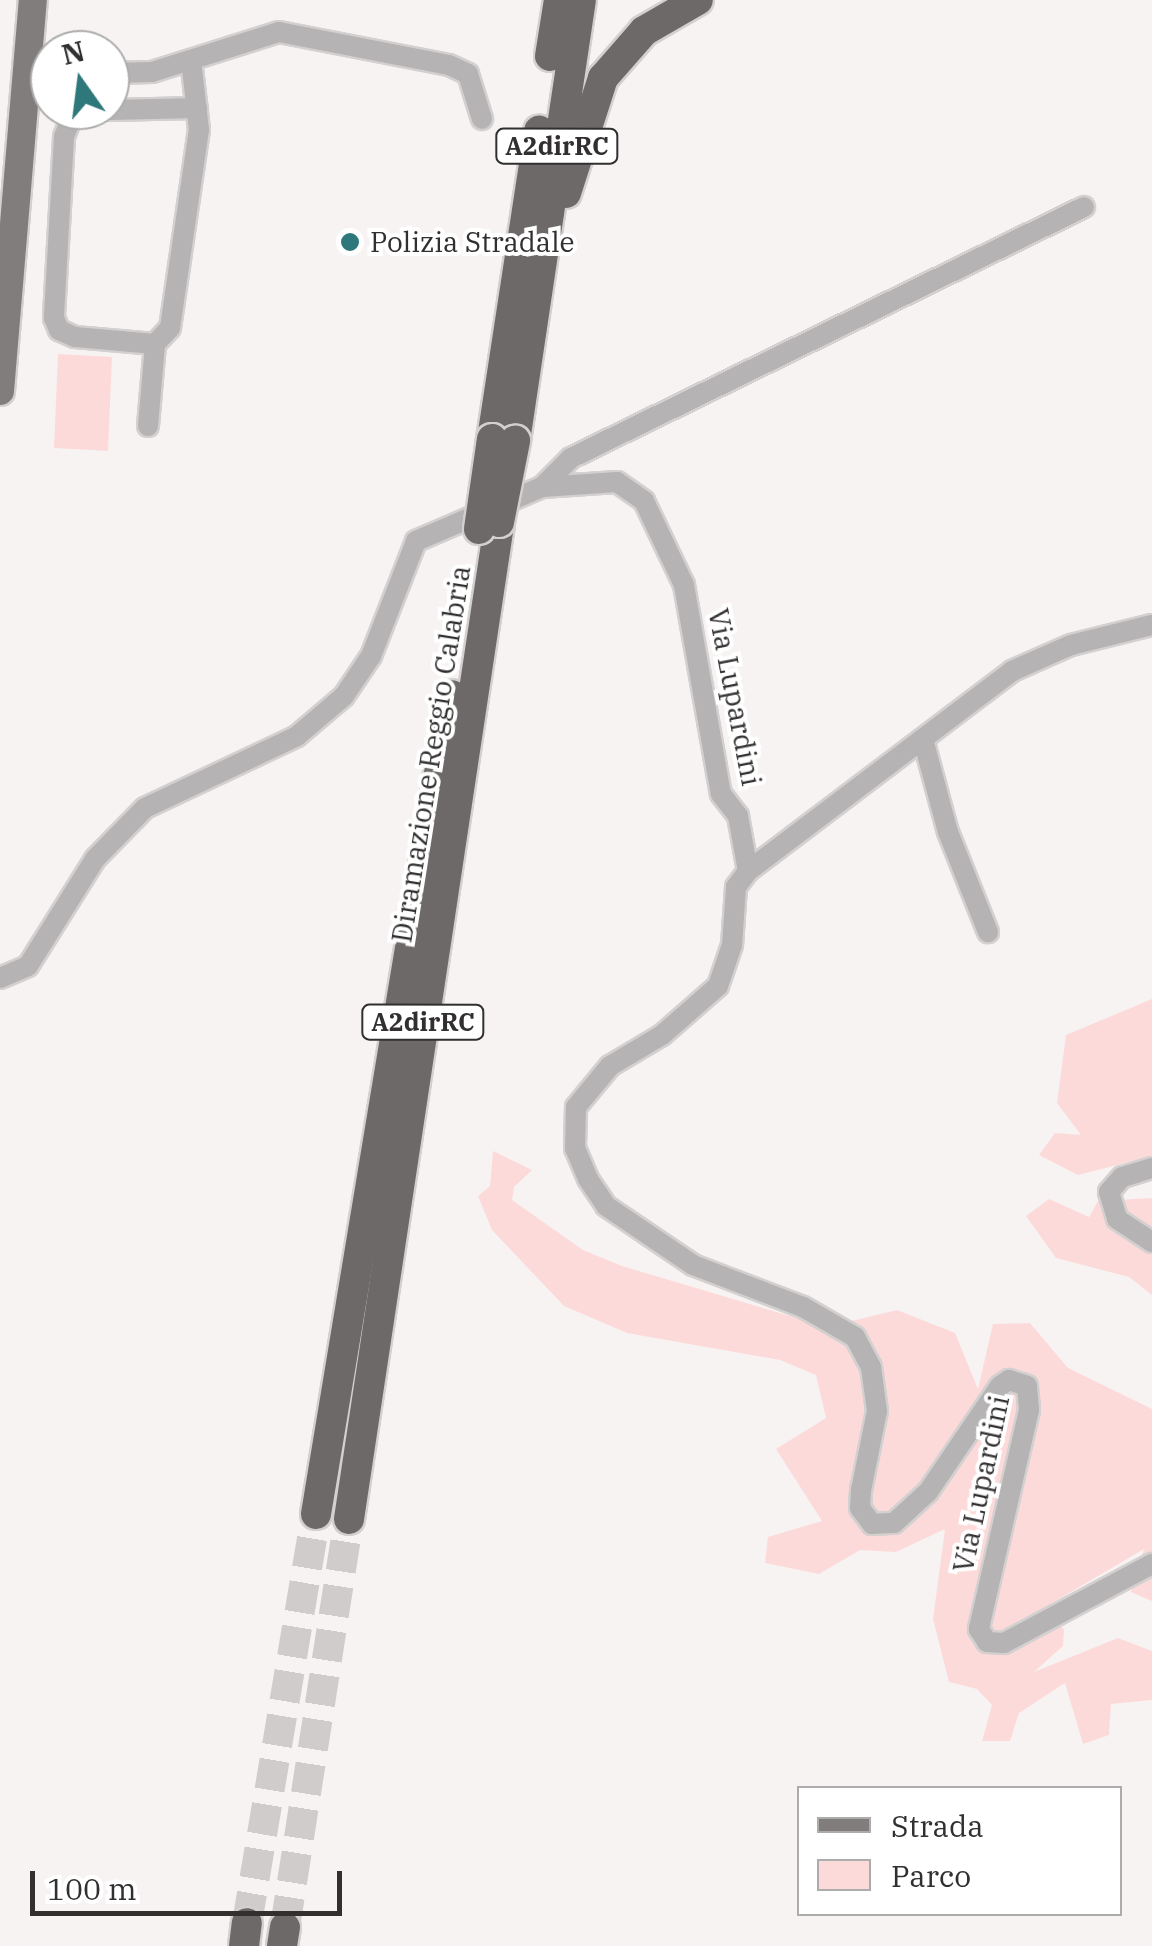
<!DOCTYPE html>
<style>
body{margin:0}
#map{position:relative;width:1152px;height:1946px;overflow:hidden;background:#f8f3f3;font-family:"IBM Plex Serif",serif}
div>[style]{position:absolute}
.green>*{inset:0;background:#fddada}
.highway-tunnel>*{height:30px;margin-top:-15px;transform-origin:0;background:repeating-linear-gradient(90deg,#d0cccc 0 30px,transparent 0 45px)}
.roads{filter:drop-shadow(2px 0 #d4d0d0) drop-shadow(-2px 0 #d4d0d0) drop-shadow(0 2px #d4d0d0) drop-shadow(0 -2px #d4d0d0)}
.minor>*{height:20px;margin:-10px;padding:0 10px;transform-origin:10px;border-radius:10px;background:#b5b3b3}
.major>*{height:28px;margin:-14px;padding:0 14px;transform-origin:14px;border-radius:14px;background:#817d7c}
.highway>*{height:30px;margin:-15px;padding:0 15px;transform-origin:15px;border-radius:15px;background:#6e6969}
.bridges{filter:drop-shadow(2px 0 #d4d0d0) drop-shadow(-2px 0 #d4d0d0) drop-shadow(0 2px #d4d0d0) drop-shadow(0 -2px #d4d0d0)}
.highway-bridge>*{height:30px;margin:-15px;padding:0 15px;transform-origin:15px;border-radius:15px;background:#6e6969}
.dots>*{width:28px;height:28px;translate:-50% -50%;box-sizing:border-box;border:5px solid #fff;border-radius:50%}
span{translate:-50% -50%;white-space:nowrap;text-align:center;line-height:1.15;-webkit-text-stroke:8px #fff;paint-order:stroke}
.shield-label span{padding:2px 8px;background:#fff;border:2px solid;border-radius:8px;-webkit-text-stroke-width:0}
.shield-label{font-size:25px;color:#312f2f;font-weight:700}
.poi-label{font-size:28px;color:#312f2f}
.left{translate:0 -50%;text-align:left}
.street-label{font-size:28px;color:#312f2f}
.legend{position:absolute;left:797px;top:1786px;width:325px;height:130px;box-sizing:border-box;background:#fff;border:2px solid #adacac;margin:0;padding:12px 18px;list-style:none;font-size:30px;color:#312f2f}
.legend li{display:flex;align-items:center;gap:20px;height:50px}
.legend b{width:50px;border:2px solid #adacac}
.north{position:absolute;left:30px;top:30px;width:100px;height:100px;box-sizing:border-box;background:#fff;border:2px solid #adacac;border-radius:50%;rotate:346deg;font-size:28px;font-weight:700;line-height:40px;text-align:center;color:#312f2f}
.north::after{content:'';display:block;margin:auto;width:35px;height:45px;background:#2e777a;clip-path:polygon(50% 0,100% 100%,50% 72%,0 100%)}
.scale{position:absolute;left:30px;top:1871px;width:312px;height:45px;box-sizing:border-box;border:5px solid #312f2f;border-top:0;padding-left:12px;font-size:30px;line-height:35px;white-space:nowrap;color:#312f2f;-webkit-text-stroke:8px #fff;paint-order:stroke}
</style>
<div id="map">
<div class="green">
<i style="clip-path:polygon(58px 354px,112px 357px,108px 451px,54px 448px)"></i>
<i style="clip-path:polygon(1152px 999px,1152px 1156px,1078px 1175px,1039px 1155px,1055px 1133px,1081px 1135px,1057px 1103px,1066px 1035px)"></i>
<i style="clip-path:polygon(493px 1151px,532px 1170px,514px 1187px,512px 1200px,583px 1250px,622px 1266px,827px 1327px,897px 1310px,955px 1333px,978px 1389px,993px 1324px,1030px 1323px,1068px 1368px,1152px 1409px,1152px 1601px,1131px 1592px,1144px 1549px,1047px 1606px,1064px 1630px,1063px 1646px,1034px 1672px,1118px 1638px,1152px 1651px,1152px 1700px,1111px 1704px,1109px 1735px,1083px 1744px,1065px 1683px,1019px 1713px,1010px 1741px,982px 1741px,992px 1705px,977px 1689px,949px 1682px,933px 1619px,945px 1529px,896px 1552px,860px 1550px,819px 1574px,765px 1563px,768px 1537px,822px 1521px,776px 1449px,826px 1418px,816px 1375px,780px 1360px,627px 1333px,564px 1306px,492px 1230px,478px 1196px,490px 1186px)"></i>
<i style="clip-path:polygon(1152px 1198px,1152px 1295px,1129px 1277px,1056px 1258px,1026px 1216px,1049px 1199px,1089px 1217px,1098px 1201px)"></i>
</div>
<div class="highway-tunnel">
<i style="left:247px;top:1923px;width:415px;rotate:-80.4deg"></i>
<i style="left:285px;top:1927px;width:413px;rotate:-81.1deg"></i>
</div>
<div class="roads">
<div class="minor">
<i style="left:28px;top:64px;width:22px;rotate:8deg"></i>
<i style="left:110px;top:73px;width:42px;rotate:-1.4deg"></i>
<i style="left:152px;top:72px;width:133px;rotate:-17.5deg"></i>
<i style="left:279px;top:32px;width:173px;rotate:11deg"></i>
<i style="left:449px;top:65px;width:21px;rotate:25deg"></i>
<i style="left:468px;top:74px;width:47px;rotate:72.7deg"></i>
<i style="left:94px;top:110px;width:23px;rotate:165deg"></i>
<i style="left:72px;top:116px;width:22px;rotate:111deg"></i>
<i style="left:64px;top:137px;width:181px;rotate:93.2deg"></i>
<i style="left:54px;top:318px;width:13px;rotate:67deg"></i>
<i style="left:59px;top:330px;width:17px;rotate:24deg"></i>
<i style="left:75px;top:337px;width:80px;rotate:5deg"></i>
<i style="left:110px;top:110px;width:87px;rotate:-1.3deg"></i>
<i style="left:148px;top:426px;width:82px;rotate:-85.1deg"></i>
<i style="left:155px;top:344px;width:22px;rotate:-47deg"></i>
<i style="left:170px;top:328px;width:200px;rotate:-81.7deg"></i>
<i style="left:199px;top:130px;width:70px;rotate:-96.5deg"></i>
<i style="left:542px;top:487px;width:41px;rotate:-45deg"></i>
<i style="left:571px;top:458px;width:571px;rotate:-26.07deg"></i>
<i style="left:923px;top:739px;width:96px;rotate:75deg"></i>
<i style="left:948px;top:832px;width:108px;rotate:68.2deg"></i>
<i style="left:748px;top:871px;width:331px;rotate:-37.1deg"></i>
<i style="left:1012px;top:671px;width:64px;rotate:-23.8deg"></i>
<i style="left:1071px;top:645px;width:83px;rotate:-13.9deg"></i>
<i style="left:0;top:978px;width:30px;rotate:-23deg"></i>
<i style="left:28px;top:966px;width:126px;rotate:-57.9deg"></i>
<i style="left:95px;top:859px;width:71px;rotate:-45.6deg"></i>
<i style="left:145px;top:808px;width:168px;rotate:-25.3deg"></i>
<i style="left:297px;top:736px;width:62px;rotate:-40.4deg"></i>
<i style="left:344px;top:696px;width:48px;rotate:-56deg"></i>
<i style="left:371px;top:656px;width:123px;rotate:-68.6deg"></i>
<i style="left:416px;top:541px;width:137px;rotate:-23.2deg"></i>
<i style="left:542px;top:487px;width:75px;rotate:-3.8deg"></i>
<i style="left:617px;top:482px;width:33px;rotate:35deg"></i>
<i style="left:644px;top:501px;width:93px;rotate:64.5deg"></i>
<i style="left:684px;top:585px;width:212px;rotate:80deg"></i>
<i style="left:721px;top:794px;width:28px;rotate:52deg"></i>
<i style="left:738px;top:816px;width:56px;rotate:79.7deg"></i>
<i style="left:748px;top:871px;width:20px;rotate:127deg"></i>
<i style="left:736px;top:887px;width:58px;rotate:93.9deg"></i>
<i style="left:732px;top:945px;width:43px;rotate:108.9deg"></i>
<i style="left:718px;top:986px;width:74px;rotate:138.8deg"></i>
<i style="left:662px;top:1035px;width:61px;rotate:149.2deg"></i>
<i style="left:610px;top:1066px;width:53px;rotate:129.7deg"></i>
<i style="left:576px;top:1107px;width:41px;rotate:91.4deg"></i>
<i style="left:575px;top:1148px;width:34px;rotate:67deg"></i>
<i style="left:588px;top:1179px;width:32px;rotate:56deg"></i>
<i style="left:606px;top:1206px;width:105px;rotate:34.1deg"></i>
<i style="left:693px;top:1265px;width:118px;rotate:20.9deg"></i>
<i style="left:803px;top:1307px;width:60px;rotate:30deg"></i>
<i style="left:855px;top:1337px;width:34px;rotate:62deg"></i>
<i style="left:871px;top:1367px;width:44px;rotate:82.2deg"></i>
<i style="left:877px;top:1411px;width:81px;rotate:101.4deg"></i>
<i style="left:861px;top:1490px;width:18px;rotate:93deg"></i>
<i style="left:860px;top:1508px;width:20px;rotate:53deg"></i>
<i style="left:872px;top:1524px;width:22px;rotate:-3deg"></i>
<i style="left:894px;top:1523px;width:46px;rotate:-42.4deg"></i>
<i style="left:928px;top:1492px;width:128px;rotate:-55.8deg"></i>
<i style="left:1000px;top:1386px;width:11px;rotate:-34deg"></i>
<i style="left:1009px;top:1380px;width:19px;rotate:18deg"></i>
<i style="left:1027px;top:1386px;width:24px;rotate:85deg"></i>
<i style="left:1029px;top:1410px;width:225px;rotate:102.9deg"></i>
<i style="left:979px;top:1629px;width:15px;rotate:58deg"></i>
<i style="left:987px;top:1642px;width:17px;rotate:3deg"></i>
<i style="left:1004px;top:1643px;width:168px;rotate:-28.1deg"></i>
<i style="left:1152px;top:1168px;width:31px;rotate:163deg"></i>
<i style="left:1122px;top:1177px;width:20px;rotate:131deg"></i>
<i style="left:1109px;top:1192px;width:28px;rotate:73deg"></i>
<i style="left:1117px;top:1219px;width:42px;rotate:33.3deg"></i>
</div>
<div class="major">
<i style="left:0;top:391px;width:392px;rotate:-85.2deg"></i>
</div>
<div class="highway">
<i style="left:550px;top:56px;width:57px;rotate:-80.9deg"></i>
<i style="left:566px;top:193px;width:121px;rotate:-72.2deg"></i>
<i style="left:603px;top:78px;width:62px;rotate:-48.9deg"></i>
<i style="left:644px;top:31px;width:62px;rotate:-29.9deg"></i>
<i style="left:492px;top:439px;width:312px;rotate:-81.3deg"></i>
<i style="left:515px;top:441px;width:446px;rotate:-81.5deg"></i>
<i style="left:316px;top:1514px;width:830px;rotate:-80.57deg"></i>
<i style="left:349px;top:1519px;width:1005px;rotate:-81.42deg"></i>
<i style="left:244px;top:1946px;width:23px;rotate:-83deg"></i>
<i style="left:282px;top:1946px;width:19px;rotate:-81deg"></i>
</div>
</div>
<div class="bridges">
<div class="highway-bridge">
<i style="left:499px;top:522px;width:83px;rotate:-78.8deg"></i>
<i style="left:479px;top:529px;width:91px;rotate:-81.8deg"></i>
</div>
</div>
<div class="dots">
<i style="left:350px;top:242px;background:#2e777a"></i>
</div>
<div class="shield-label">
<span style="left:557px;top:146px">A2dirRC</span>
<span style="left:423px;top:1022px">A2dirRC</span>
</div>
<div class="poi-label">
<span class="left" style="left:370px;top:242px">Polizia Stradale</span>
</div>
<div class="street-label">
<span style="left:735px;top:697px;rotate:79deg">Via Lupardini</span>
<span style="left:431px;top:754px;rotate:-81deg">Diramazione Reggio Calabria</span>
<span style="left:981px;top:1484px;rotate:-78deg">Via Lupardini</span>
</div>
<ul class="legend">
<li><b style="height:12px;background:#817d7c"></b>Strada</li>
<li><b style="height:28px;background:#fddada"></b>Parco</li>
</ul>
<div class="north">N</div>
<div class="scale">100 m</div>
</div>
